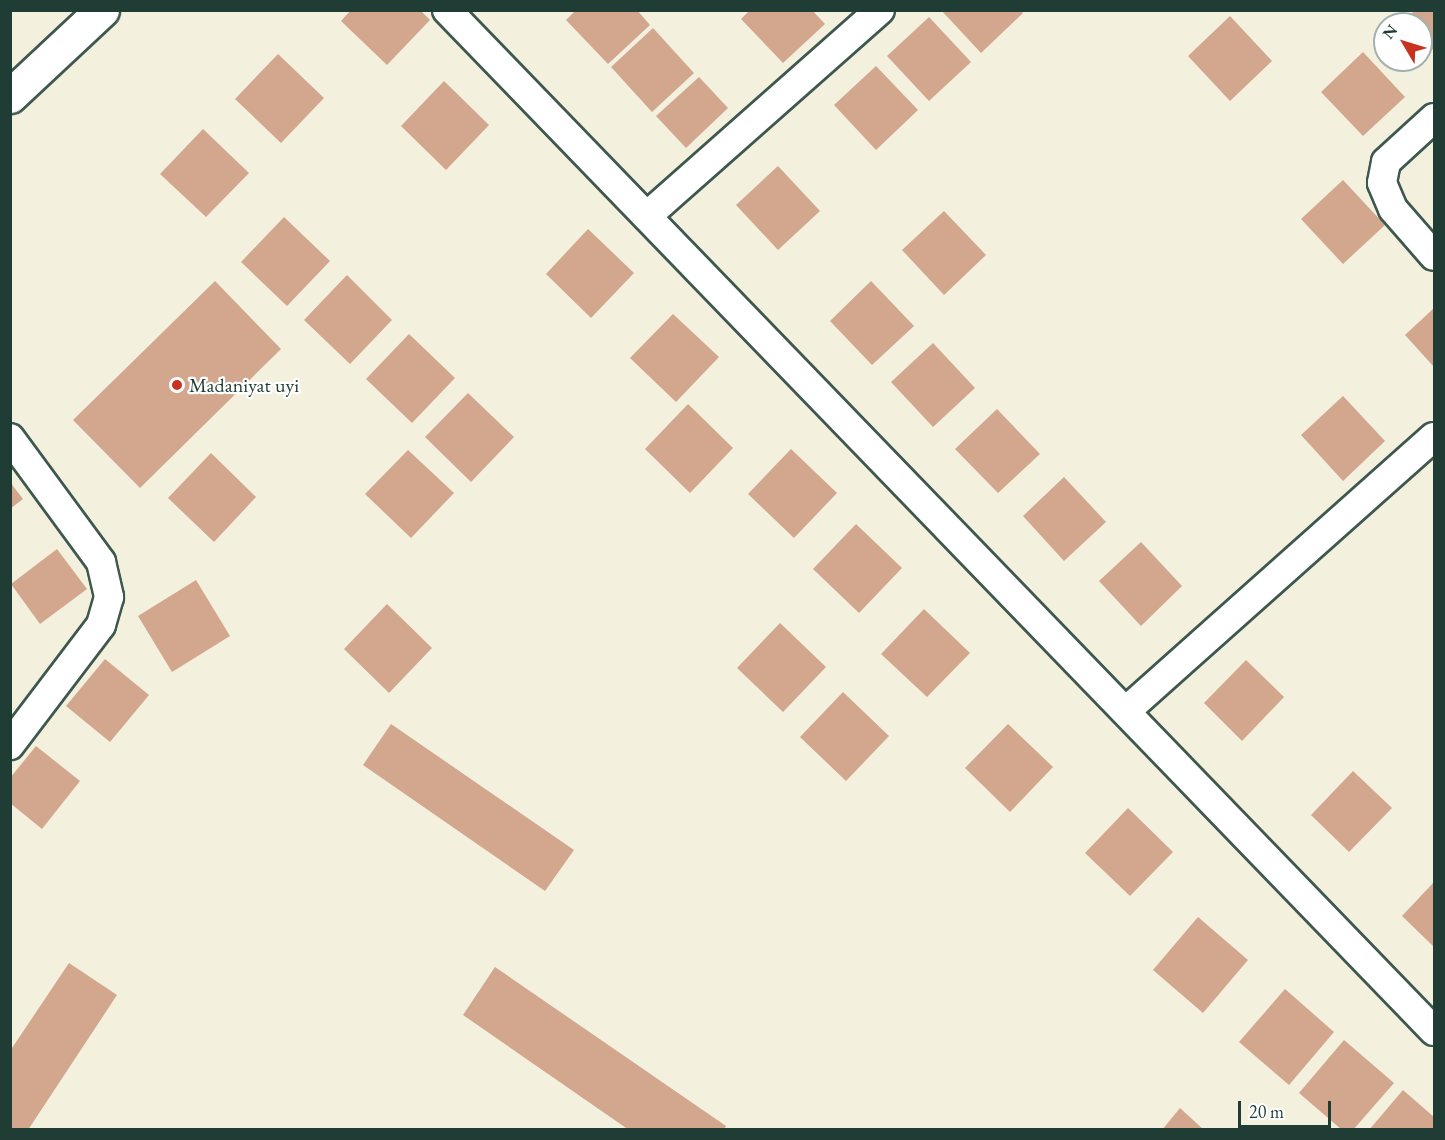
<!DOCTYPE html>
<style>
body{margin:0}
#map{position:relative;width:1445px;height:1140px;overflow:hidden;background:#f3f0de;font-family:"EB Garamond",serif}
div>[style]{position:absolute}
.building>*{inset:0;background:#d2a78d}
.roads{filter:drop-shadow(2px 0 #3f584e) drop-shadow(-2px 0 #3f584e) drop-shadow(0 2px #3f584e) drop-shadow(0 -2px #3f584e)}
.street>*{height:28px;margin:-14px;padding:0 14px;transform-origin:14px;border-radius:14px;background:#fff}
.secondary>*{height:33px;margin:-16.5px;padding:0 16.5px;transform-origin:16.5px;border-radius:16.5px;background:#fff}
.dots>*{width:16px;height:16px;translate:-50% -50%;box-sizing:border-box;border:3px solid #fff;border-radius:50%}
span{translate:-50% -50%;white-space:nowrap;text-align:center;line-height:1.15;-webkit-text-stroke:4.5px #fff;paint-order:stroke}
.poi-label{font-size:20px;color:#1f3d34}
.left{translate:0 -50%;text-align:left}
.frame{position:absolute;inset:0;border:12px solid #1f3d34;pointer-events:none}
.north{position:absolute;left:1373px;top:12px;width:60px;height:60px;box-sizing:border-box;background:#fff;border:2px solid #a5b1ae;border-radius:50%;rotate:308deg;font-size:16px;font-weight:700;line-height:24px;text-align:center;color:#1f3d34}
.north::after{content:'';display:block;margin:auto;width:21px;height:27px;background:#c8321e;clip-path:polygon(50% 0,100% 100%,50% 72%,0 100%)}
.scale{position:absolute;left:1238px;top:1101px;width:93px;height:27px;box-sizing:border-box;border:3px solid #1f3d34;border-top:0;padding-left:8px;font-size:18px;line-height:21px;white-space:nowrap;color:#1f3d34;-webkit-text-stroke:4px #fff;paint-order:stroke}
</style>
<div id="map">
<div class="building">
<i style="clip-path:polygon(351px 10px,420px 10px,430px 20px,387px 65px,341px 21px)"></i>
<i style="clip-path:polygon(576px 10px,637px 10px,650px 25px,608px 64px,566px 20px)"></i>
<i style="clip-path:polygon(750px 10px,812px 10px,825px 24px,783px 63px,741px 19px)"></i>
<i style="clip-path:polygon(941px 10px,1020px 10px,1023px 13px,981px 53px)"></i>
<i style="clip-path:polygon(1415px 10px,1434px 10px,1434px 51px,1421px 37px,1421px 24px,1409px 24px,1405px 20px)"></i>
<i style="clip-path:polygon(1230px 16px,1272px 61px,1230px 101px,1188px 56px)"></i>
<i style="clip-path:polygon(929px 17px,971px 62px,929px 101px,887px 56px)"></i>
<i style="clip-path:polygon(653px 28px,694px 73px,652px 112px,611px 67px)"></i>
<i style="clip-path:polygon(1363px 52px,1405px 97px,1363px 136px,1321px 92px)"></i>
<i style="clip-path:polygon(278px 54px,324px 98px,281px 143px,235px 99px)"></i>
<i style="clip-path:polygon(876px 66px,918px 110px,876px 150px,834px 105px)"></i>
<i style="clip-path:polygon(699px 77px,728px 108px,686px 148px,656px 116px)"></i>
<i style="clip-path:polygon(444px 81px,489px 125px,446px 170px,401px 126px)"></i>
<i style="clip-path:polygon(203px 129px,249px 173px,206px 217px,160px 174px)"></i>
<i style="clip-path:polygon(778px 166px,820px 211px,778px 250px,736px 205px)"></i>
<i style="clip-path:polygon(1343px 180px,1385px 225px,1343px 264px,1301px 219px)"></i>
<i style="clip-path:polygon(944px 211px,986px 255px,944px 295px,902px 250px)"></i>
<i style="clip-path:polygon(284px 217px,330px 261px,287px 306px,241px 262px)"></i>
<i style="clip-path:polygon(588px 229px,634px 273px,591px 318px,546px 274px)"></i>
<i style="clip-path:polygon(347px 275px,392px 320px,350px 364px,304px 320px)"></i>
<i style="clip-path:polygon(215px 281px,281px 349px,140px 488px,73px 420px)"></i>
<i style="clip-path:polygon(871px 281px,914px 326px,872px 365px,830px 321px)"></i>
<i style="clip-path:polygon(1434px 308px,1434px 367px,1405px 335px)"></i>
<i style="clip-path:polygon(673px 314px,719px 357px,676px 402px,630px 358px)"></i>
<i style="clip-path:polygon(409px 334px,455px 378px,412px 423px,366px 379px)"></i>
<i style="clip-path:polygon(933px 343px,975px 388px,933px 427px,891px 382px)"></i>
<i style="clip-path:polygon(468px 393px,514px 437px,471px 482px,425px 437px)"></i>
<i style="clip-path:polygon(1343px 396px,1385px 441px,1343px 481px,1301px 435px)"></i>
<i style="clip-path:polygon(688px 404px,733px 448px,690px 493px,645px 449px)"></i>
<i style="clip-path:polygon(997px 409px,1040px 454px,998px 493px,955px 449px)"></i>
<i style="clip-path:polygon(791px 449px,837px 493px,794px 538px,748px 494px)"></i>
<i style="clip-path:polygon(408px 450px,454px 493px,411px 538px,365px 494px)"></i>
<i style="clip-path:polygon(211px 453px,256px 497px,214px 542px,168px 498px)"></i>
<i style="clip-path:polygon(1064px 477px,1106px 522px,1064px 561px,1023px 516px)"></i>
<i style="clip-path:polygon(10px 482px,23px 499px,10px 509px)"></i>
<i style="clip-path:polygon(856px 524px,902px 568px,859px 613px,813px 569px)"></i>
<i style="clip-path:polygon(1141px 542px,1182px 586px,1141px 626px,1099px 581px)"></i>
<i style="clip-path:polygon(57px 549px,87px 589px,40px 624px,11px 584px)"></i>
<i style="clip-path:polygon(196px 580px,230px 636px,172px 672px,138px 616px)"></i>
<i style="clip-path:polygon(387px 604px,432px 648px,389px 693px,344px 649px)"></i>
<i style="clip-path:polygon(924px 609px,970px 653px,927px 697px,881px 654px)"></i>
<i style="clip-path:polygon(780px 623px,826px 667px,783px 712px,737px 668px)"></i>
<i style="clip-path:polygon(105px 659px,149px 695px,110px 742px,66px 706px)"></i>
<i style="clip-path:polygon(1246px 660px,1284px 697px,1242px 741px,1204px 703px)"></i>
<i style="clip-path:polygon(843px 692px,889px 736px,846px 781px,800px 737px)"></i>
<i style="clip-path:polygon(391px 724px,574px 850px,545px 891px,363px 765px)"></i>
<i style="clip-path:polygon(1008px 724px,1053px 767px,1010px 812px,965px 768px)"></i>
<i style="clip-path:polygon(36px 746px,80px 781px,42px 829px,10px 803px,10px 778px)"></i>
<i style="clip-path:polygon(1353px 771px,1392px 808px,1349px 852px,1311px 815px)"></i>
<i style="clip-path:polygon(1128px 808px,1173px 852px,1130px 896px,1085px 853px)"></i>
<i style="clip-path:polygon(1434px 882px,1434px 947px,1402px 916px)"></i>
<i style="clip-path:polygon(1198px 917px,1248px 960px,1203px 1013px,1153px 970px)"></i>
<i style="clip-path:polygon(69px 963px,117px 995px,28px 1130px,10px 1130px,10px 1051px)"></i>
<i style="clip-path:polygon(495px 967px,726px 1126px,724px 1130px,629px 1130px,463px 1015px)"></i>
<i style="clip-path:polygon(1285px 989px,1334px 1032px,1289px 1085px,1239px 1042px)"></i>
<i style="clip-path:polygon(1344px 1040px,1394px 1083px,1353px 1130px,1342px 1130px,1299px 1093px)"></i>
<i style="clip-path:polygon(1403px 1090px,1434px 1117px,1434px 1130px,1369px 1130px)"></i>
<i style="clip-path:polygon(1180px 1108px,1204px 1130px,1162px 1130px)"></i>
</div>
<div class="roads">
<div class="street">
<i style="left:447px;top:10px;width:1420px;rotate:45.97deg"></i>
<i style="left:1434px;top:118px;width:65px;rotate:137.5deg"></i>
<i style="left:1386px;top:162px;width:21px;rotate:101deg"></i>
<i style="left:1382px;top:183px;width:28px;rotate:67deg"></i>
<i style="left:1393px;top:209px;width:62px;rotate:48.9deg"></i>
<i style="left:647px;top:216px;width:311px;rotate:-41.5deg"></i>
<i style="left:10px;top:438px;width:154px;rotate:53.7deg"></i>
<i style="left:101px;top:562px;width:36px;rotate:77deg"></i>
<i style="left:109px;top:597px;width:29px;rotate:106deg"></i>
<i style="left:101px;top:625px;width:151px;rotate:127.2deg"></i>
<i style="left:1126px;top:711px;width:412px;rotate:-41.7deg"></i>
</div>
<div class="secondary">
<i style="left:10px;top:96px;width:126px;rotate:-43.1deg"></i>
</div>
</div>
<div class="dots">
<i style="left:177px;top:385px;background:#c8321e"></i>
</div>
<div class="poi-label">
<span class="left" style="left:189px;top:385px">Madaniyat uyi</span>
</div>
<div class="frame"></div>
<div class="north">N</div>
<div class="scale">20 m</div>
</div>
